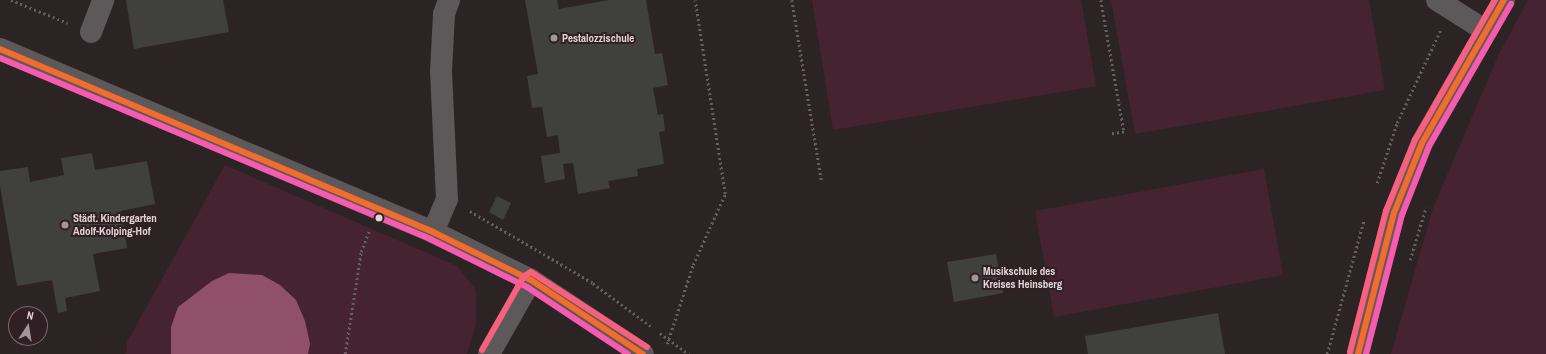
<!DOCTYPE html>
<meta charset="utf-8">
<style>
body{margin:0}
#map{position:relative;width:1546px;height:354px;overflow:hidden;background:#2c2325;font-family:"Archivo Narrow",sans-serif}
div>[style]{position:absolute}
.green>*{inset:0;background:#462330}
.water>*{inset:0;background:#905168}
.building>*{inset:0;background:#40403f}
.path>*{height:2.5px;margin-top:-1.25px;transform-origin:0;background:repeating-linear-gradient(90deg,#646061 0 2px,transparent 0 5px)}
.minor>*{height:22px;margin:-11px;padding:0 11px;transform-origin:11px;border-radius:11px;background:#5d585a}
.major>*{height:22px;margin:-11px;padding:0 11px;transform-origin:11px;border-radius:11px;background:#605a5c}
.bus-1>*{height:6px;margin:-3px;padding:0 3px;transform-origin:3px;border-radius:3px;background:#f36c2b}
.bus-2>*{height:6px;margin:-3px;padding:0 3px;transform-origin:3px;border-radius:3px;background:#f75aaf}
.bus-3>*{height:6px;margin:-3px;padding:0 3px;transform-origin:3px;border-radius:3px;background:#f8607d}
.dots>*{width:11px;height:11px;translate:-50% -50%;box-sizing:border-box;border:2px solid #301f24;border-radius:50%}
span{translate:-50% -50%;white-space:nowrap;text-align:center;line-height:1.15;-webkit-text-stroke:4px #301f24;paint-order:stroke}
.poi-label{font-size:11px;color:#e0d4d7;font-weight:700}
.left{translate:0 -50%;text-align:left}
.north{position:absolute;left:8px;top:306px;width:40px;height:40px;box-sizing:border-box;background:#301f24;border:1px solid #76676c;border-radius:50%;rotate:12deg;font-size:11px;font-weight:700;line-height:16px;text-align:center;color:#e0d4d7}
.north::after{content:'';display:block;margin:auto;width:14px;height:18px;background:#a19699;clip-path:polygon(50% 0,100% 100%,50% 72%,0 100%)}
</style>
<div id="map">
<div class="green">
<i style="clip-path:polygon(812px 0,1081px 0,1096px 86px,833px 130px)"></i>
<i style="clip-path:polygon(1111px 0,1369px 0,1385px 90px,1135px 134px)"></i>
<i style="clip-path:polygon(1528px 0,1546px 0,1546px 354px,1391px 354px,1433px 208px,1499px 54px)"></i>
<i style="clip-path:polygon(225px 165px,457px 266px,476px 290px,476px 325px,467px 354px,126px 354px,127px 342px)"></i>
<i style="clip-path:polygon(1264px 169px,1283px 275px,1054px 317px,1035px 211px)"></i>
</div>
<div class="water">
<i style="clip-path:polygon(229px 273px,262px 275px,280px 285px,296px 300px,305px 321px,310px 344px,308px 354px,171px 354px,171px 327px,178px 307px,212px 281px)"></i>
</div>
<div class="building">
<i style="clip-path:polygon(126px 0,223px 0,229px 32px,134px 49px)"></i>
<i style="clip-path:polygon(525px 0,557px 0,559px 9px,609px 0,646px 0,655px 54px,662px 53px,668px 85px,653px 88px,658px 115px,663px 114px,665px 131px,659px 132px,664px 164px,637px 169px,638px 176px,608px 181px,610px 188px,578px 194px,573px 163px,563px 164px,565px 179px,545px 183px,541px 156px,560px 153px,558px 135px,547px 137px,542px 107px,532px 108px,527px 76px,538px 74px)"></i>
<i style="clip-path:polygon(92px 153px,95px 170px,147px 161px,155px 204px,121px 211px,127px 248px,93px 254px,100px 291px,65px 298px,67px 311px,58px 313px,52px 280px,17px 286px,0 186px,0 171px,28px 167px,30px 182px,64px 175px,61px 158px)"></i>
<i style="clip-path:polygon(497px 196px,511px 203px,503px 220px,489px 212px)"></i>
<i style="clip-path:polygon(996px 254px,1003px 293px,954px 302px,947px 262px)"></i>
<i style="clip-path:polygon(1218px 313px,1225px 354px,1088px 354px,1085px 336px)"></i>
</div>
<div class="path">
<i style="left:11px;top:0;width:61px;rotate:22deg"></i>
<i style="left:792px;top:0;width:185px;rotate:80.7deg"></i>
<i style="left:1101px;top:0;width:134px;rotate:80.1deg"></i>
<i style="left:1124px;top:132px;width:14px;rotate:172deg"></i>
<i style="left:1377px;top:183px;width:63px;rotate:-71.6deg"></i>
<i style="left:1397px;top:123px;width:102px;rotate:-64.9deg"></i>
<i style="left:470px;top:211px;width:143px;rotate:30.3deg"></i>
<i style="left:593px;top:283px;width:72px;rotate:36.6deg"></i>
<i style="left:1410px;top:260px;width:55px;rotate:-73.2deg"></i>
<i style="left:660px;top:333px;width:36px;rotate:36deg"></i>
<i style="left:667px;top:344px;width:83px;rotate:-71.8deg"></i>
<i style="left:693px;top:265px;width:78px;rotate:-65.7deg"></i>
<i style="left:725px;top:194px;width:196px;rotate:-98.8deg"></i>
<i style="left:345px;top:354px;width:103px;rotate:-81.1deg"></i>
<i style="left:361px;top:252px;width:22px;rotate:-69deg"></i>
<i style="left:1327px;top:354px;width:139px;rotate:-74.6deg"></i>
</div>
<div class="minor">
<i style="left:1437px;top:0;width:58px;rotate:32.3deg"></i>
<i style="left:91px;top:32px;width:34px;rotate:-69deg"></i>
<i style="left:0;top:49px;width:470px;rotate:22.9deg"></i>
<i style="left:433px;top:232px;width:109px;rotate:26.1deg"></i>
<i style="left:531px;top:280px;width:134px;rotate:33.5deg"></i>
<i style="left:433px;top:232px;width:36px;rotate:-67deg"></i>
<i style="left:447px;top:199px;width:128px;rotate:-92.7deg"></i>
<i style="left:441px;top:71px;width:57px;rotate:-87deg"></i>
<i style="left:444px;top:14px;width:15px;rotate:-70deg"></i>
<i style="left:489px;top:354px;width:85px;rotate:-60.4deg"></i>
</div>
<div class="major">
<i style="left:1358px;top:354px;width:146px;rotate:-75.7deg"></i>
<i style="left:1394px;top:213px;width:75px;rotate:-68.2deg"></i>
<i style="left:1422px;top:143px;width:165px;rotate:-60.2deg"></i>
</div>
<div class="bus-1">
<i style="left:0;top:49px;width:470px;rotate:22.9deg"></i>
<i style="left:433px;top:232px;width:109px;rotate:26.1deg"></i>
<i style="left:531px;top:280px;width:134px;rotate:33.5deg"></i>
<i style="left:1358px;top:354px;width:146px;rotate:-75.7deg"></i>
<i style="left:1394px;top:213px;width:75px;rotate:-68.2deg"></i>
<i style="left:1422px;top:143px;width:165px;rotate:-60.2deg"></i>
</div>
<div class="bus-2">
<i style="left:0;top:58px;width:467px;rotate:22.8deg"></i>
<i style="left:430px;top:239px;width:108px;rotate:26.3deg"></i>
<i style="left:527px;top:287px;width:121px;rotate:33.6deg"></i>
<i style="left:1366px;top:354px;width:144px;rotate:-75.5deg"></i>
<i style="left:1402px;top:215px;width:74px;rotate:-68.6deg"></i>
<i style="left:1429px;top:146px;width:164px;rotate:-60deg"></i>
</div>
<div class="bus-3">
<i style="left:482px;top:350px;width:85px;rotate:-60.4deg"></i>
<i style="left:524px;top:276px;width:8px;rotate:-30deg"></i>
<i style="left:531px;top:272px;width:138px;rotate:32.9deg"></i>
<i style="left:1350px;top:352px;width:146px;rotate:-75.7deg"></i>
<i style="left:1386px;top:211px;width:77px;rotate:-67.8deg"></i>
<i style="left:1415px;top:140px;width:161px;rotate:-60.3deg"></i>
</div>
<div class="dots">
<i style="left:554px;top:38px;background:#a19699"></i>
<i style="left:379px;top:218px;background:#e0d4d7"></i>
<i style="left:65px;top:225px;background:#a19699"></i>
<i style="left:975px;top:278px;background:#a19699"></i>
</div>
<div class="poi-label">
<span class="left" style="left:562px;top:38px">Pestalozzischule</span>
<span class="left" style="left:73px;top:225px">Städt. Kindergarten<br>Adolf-Kolping-Hof</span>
<span class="left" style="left:983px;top:278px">Musikschule des<br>Kreises Heinsberg</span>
</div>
<div class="north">N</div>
</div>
